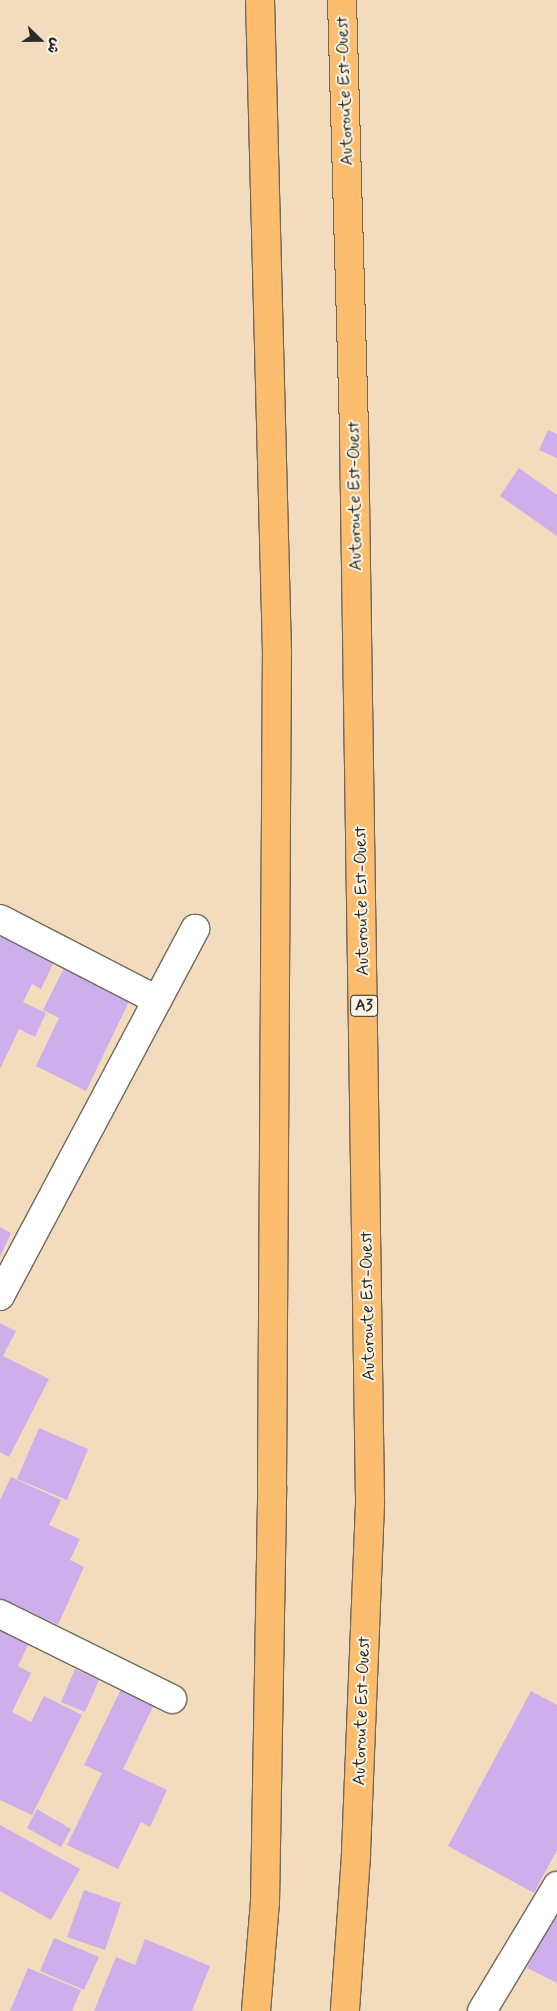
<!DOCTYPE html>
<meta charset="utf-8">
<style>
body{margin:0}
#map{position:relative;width:557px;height:2011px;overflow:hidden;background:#f3dcbd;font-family:Mynerve,"Playpen Sans Arabic",sans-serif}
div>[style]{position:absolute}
.building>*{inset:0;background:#cfaeec}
.roads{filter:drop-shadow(1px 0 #71695e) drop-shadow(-1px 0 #71695e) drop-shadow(0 1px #71695e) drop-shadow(0 -1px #71695e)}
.minor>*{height:28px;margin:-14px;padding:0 14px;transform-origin:14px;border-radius:14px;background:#fff}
.motorway>*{height:28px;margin:-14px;padding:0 14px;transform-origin:14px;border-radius:14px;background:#fcbd6f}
span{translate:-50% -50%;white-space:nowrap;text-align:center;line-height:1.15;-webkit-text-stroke:4px #fcf5e5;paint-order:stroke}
.shield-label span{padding:1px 4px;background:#fcf5e5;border:1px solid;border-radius:4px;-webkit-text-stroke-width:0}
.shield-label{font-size:16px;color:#2b2b2b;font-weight:700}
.street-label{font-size:18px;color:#2b2b2b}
.north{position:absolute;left:15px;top:15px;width:50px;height:50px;-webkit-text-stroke:4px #fcf5e5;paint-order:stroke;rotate:112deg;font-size:14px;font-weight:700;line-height:20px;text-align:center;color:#2b2b2b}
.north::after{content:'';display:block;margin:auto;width:18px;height:22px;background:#2b2b2b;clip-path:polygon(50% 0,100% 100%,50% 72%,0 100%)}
</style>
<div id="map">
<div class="building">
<i style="clip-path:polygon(548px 430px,557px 434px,557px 458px,539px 450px)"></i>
<i style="clip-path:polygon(519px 468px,557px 495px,557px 536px,500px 496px)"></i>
<i style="clip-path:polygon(5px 928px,58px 953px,41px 989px,32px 984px,23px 1002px,46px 1013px,35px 1037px,19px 1029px,0 1069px,0 938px)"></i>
<i style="clip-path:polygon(69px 958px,135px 989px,86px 1091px,36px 1066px,59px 1018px,43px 1010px)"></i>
<i style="clip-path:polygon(0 1227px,11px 1233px,0 1257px)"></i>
<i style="clip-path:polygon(0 1323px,16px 1331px,3px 1356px,49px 1379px,9px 1457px,0 1452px)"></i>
<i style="clip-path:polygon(39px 1428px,88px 1449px,67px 1500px,17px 1479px)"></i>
<i style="clip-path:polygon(11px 1477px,61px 1500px,49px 1525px,80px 1539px,70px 1560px,84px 1567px,58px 1625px,0 1598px,0 1500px)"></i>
<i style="clip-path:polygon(0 1629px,29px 1643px,18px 1666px,31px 1673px,12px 1712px,31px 1722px,44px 1696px,82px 1715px,32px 1815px,0 1800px)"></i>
<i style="clip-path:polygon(75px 1669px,99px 1680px,85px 1712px,61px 1702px)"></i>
<i style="clip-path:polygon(124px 1683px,157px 1698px,123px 1769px,167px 1790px,150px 1827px,141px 1822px,118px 1869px,67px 1845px,102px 1773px,84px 1765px)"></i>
<i style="clip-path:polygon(531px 1691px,557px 1705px,557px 1850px,534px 1893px,448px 1846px)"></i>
<i style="clip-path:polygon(37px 1809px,71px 1829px,61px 1847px,27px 1828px)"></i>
<i style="clip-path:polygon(0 1825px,80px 1869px,51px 1920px,0 1891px)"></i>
<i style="clip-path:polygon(84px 1890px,121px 1903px,105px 1950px,67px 1937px)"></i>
<i style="clip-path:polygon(557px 1906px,557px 1983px,527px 1968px)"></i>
<i style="clip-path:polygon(54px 1938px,99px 1957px,84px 1990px,40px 1971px)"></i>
<i style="clip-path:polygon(145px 1939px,210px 1966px,192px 2011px,94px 2011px,116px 1957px,135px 1965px)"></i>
<i style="clip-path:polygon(28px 1968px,81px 1990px,72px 2011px,10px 2011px)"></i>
</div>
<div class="roads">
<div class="minor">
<i style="left:0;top:919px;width:177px;rotate:27.3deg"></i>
<i style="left:0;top:1296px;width:416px;rotate:-62deg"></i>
<i style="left:0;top:1614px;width:192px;rotate:26.3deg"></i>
<i style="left:482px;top:2011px;width:146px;rotate:-59deg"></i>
</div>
<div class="motorway">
<i style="left:342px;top:0;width:433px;rotate:88.4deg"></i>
<i style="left:354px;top:433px;width:1071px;rotate:89.14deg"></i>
<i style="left:370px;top:1504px;width:352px;rotate:92.3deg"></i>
<i style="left:356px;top:1856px;width:155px;rotate:94.1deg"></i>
<i style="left:256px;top:2011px;width:109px;rotate:-85.3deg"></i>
<i style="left:265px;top:1902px;width:415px;rotate:-89deg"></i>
<i style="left:272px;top:1487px;width:834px;rotate:-89.66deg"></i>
<i style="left:277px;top:653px;width:653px;rotate:-91.49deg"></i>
</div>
</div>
<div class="shield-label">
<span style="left:364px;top:1006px">A3</span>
</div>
<div class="street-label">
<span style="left:345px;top:91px;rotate:-92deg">Autoroute Est-Ouest</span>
<span style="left:355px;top:496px;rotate:-91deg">Autoroute Est-Ouest</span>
<span style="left:362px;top:901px;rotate:-91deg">Autoroute Est-Ouest</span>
<span style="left:368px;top:1306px;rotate:-91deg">Autoroute Est-Ouest</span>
<span style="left:362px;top:1711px;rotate:-88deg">Autoroute Est-Ouest</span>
</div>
<div class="north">ش</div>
</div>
